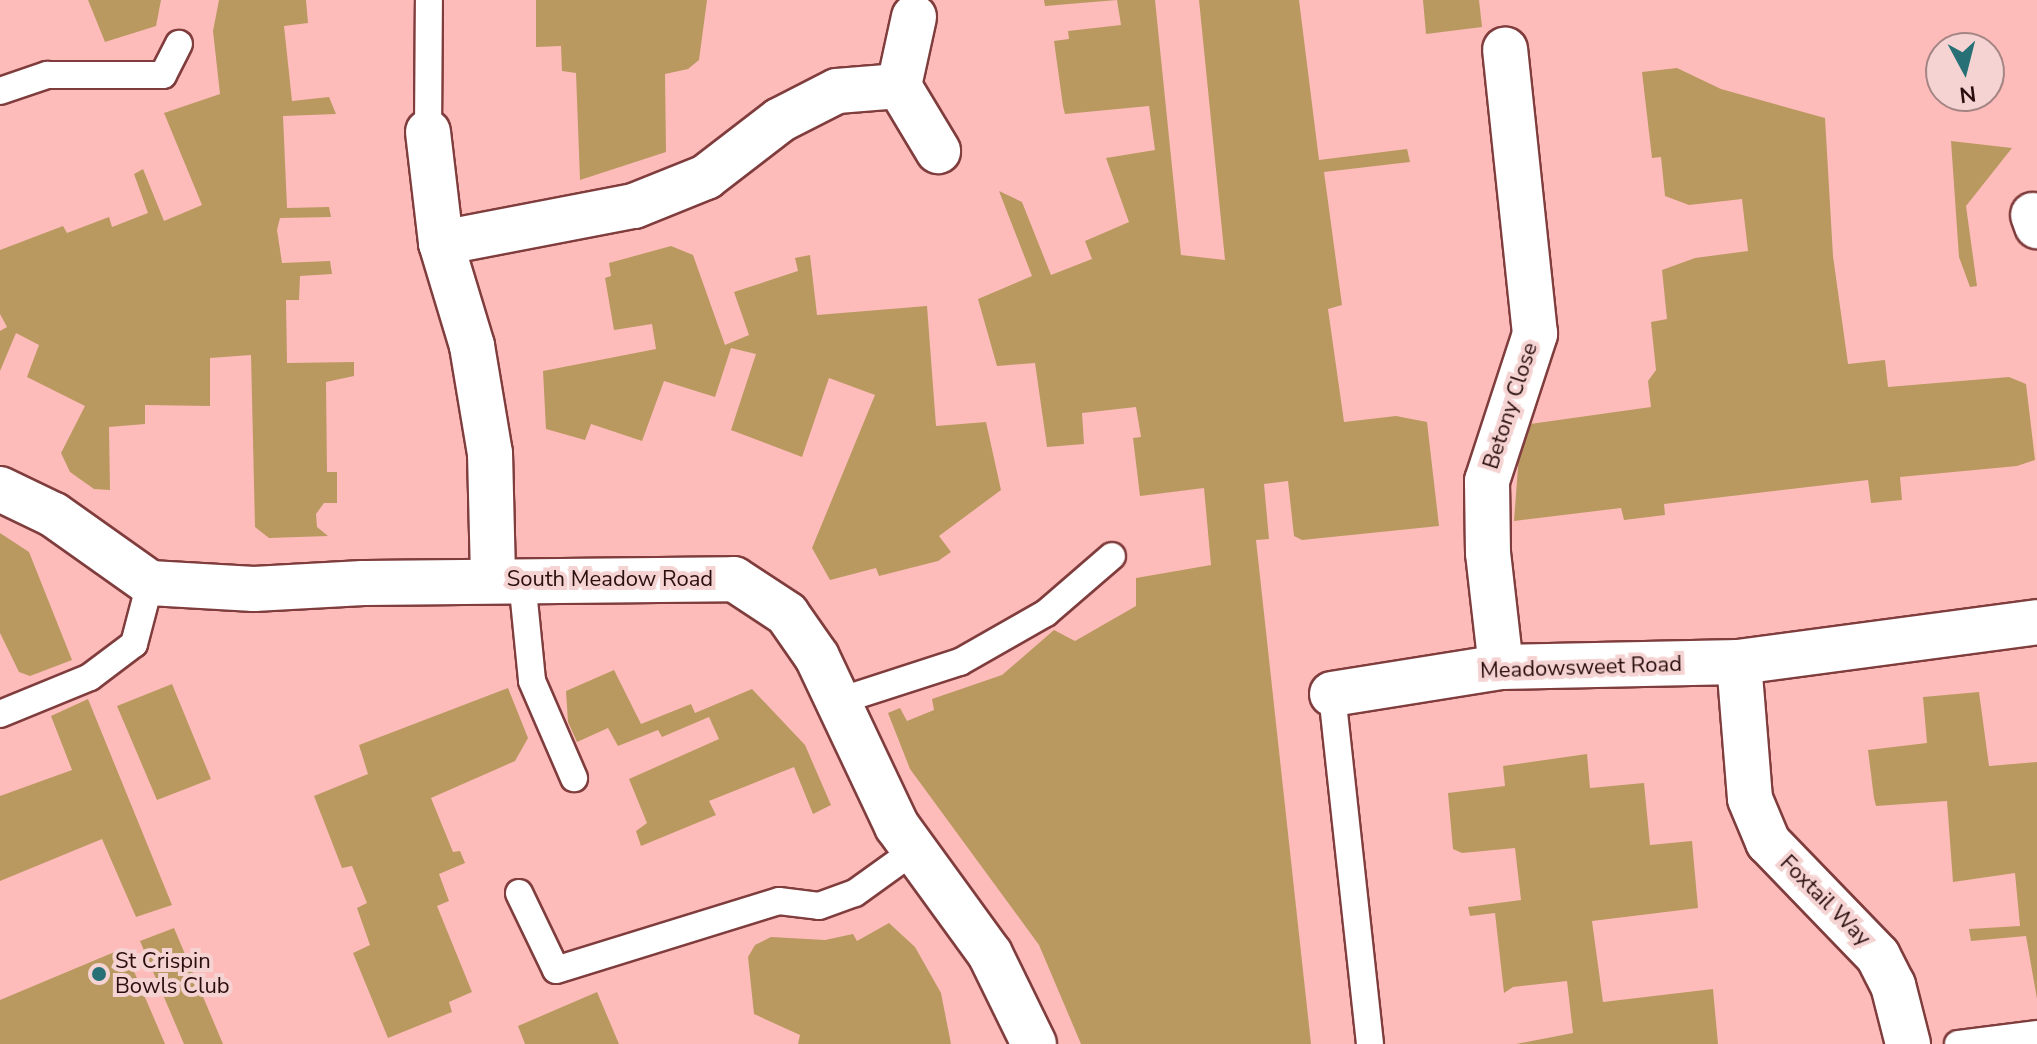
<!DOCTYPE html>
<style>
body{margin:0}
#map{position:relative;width:2037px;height:1044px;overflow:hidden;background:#fdbcba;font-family:"Nunito Sans",sans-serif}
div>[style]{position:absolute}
.green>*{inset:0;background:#b99960}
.roads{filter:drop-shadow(2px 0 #803d3d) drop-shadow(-2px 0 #803d3d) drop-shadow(0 2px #803d3d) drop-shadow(0 -2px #803d3d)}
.lane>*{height:26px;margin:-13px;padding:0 13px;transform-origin:13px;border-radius:13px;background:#fff}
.street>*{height:44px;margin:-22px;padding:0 22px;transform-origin:22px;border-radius:22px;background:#fff}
.dots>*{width:22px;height:22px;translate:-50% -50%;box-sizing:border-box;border:4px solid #f5d3d2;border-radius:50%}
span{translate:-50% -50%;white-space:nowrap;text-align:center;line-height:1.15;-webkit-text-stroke:8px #f5d3d2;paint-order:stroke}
.street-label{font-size:22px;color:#2b0f0f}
.poi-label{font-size:22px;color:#2b0f0f}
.left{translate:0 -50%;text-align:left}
.north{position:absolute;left:1925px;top:32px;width:80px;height:80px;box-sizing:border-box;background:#f5d3d2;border:2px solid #a48584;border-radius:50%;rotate:173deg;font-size:22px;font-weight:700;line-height:32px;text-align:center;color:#2b0f0f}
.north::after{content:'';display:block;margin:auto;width:28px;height:36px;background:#277176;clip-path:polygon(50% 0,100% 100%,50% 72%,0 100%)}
</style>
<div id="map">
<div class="green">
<i style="clip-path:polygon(88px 0,161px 0,156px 26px,105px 42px)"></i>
<i style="clip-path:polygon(219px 0,306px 0,308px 23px,284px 26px,292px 101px,329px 97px,336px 114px,283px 116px,287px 208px,329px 207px,331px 217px,280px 218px,277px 230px,282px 263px,330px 261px,332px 274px,300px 276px,299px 300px,286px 300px,287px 363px,354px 362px,354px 376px,326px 382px,327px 472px,337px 472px,337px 503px,324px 503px,316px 514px,317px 527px,328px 536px,269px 538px,255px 527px,251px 355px,210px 358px,210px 406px,145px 405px,145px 424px,109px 427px,110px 490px,94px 489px,70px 472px,61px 453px,85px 406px,27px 377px,39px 345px,16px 333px,0 371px,0 331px,7px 327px,0 314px,0 250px,63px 226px,67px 233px,109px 217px,112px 227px,148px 213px,134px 174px,143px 169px,164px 221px,202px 205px,164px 113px,220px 94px,213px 31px)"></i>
<i style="clip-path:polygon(536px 0,707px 0,699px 60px,688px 69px,665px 74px,666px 152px,580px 180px,576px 73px,562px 71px,561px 46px,536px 47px)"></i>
<i style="clip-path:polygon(1044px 0,1155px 0,1181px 255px,1225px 260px,1199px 0,1299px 0,1319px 160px,1407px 149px,1410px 162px,1324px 172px,1342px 305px,1328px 309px,1344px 422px,1396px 416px,1427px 422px,1439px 526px,1302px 540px,1294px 536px,1288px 481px,1264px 484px,1269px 539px,1256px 540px,1311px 1044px,1081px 1044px,1039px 945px,910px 769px,888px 713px,900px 708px,907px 721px,934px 710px,932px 699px,1002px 675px,1054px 630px,1075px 641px,1136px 606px,1136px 578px,1211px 565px,1204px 488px,1140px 496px,1133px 438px,1141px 437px,1136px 407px,1082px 413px,1084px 444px,1047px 447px,1035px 363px,997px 366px,978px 299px,1032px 276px,999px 191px,1022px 202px,1051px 275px,1092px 259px,1085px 241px,1129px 222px,1106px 158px,1155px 150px,1149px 106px,1065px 114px,1063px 106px,1054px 41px,1069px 39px,1068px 31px,1121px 25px,1117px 0,1045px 6px)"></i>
<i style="clip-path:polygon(1423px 0,1479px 0,1482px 27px,1426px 34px)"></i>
<i style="clip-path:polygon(1677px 68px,1721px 89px,1825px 118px,1833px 256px,1848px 364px,1885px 360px,1888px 387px,2009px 377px,2026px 384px,2035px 460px,2017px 466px,1900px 477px,1902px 500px,1871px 503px,1868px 480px,1664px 504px,1665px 515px,1624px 520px,1621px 508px,1514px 521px,1520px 441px,1530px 424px,1651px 407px,1648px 381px,1656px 370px,1651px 322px,1667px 319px,1662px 270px,1695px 258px,1748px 251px,1742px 199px,1689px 205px,1665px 196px,1661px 157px,1652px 158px,1642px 72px)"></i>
<i style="clip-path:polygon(1951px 141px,2012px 148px,1966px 206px,1977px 286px,1970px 287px,1959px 257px)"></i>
<i style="clip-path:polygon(671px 246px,693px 255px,725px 345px,749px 335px,734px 292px,798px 271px,795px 258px,810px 255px,817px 315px,927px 306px,936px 426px,986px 422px,1001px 490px,939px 536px,951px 552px,938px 561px,879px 576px,876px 568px,830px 580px,812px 548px,875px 395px,829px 378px,802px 457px,731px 430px,756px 354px,731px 348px,715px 397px,664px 381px,642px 441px,591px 424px,585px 440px,546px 429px,543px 371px,656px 349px,652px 324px,614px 330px,605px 278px,611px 276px,609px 263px)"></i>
<i style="clip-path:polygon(0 533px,29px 552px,72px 660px,30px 676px,19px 672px,0 633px)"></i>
<i style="clip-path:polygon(614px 670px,641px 724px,691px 704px,695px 713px,752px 689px,805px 745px,831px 805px,813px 814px,794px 767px,709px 801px,716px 815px,641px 846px,636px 831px,647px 823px,629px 779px,719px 739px,709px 717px,662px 737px,658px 730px,618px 746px,608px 728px,577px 742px,568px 722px,566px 691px)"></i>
<i style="clip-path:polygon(172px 684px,211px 779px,157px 800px,117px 706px)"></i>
<i style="clip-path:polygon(508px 688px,528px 738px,515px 761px,431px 798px,453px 852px,460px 851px,465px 863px,439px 874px,449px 901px,437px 906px,472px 992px,449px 1002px,452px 1012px,388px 1038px,353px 953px,370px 945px,357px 908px,367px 903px,352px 866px,342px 868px,314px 796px,368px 774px,359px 745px)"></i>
<i style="clip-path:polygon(1979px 692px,1989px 766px,2037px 762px,2037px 999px,2026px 936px,1971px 941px,1969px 929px,2020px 926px,2015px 873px,1953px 882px,1947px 801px,1876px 806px,1874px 798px,1868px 750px,1927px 743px,1923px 697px)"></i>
<i style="clip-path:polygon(88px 699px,172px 905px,136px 917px,102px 839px,0 881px,0 796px,72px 770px,51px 716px)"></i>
<i style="clip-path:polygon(1587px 754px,1590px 788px,1644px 783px,1650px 845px,1692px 841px,1698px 908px,1592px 921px,1603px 1002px,1713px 989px,1718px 1044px,1516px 1044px,1573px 1033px,1567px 981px,1513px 987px,1504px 993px,1495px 913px,1470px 916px,1468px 907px,1521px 900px,1515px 848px,1462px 853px,1453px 849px,1448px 793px,1505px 786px,1503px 766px)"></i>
<i style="clip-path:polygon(889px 923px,915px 947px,941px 993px,951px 1044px,798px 1044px,800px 1035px,754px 1014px,748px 957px,755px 945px,771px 937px,825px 940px,853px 934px,857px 941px)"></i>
<i style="clip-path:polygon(174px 928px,223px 1044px,184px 1044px,140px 941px)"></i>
<i style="clip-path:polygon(124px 948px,165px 1044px,0 1044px,0 1000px)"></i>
<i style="clip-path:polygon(597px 992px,619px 1044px,525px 1044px,518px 1026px)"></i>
</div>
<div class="roads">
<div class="lane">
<i style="left:0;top:91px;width:50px;rotate:-18.8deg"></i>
<i style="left:47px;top:75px;width:116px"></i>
<i style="left:163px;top:75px;width:35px;rotate:-63deg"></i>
<i style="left:428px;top:132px;width:132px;rotate:-89.6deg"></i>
<i style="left:522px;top:580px;width:101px;rotate:84.3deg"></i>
<i style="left:532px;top:681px;width:106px;rotate:66.6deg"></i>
<i style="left:1332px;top:694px;width:352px;rotate:83.8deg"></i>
<i style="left:839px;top:701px;width:127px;rotate:-17.9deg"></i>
<i style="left:960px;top:662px;width:99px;rotate:-29.7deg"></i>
<i style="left:1046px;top:613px;width:87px;rotate:-40.8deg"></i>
<i style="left:0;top:714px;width:97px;rotate:-22.3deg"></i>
<i style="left:90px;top:677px;width:55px;rotate:-36.9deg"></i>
<i style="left:134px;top:644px;width:63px;rotate:-75.3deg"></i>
<i style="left:519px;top:893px;width:85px;rotate:64.3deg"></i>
<i style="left:556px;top:970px;width:233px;rotate:-17.2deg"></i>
<i style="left:779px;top:901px;width:40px;rotate:7.1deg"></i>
<i style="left:819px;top:906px;width:38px;rotate:-20deg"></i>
<i style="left:855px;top:893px;width:70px;rotate:-35.7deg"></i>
<i style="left:1958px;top:1044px;width:80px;rotate:-7.2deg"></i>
</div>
<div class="street">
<i style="left:914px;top:17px;width:71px;rotate:102.3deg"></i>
<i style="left:899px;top:86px;width:76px;rotate:59deg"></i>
<i style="left:428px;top:132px;width:112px;rotate:83.3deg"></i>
<i style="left:441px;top:243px;width:108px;rotate:73.2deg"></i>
<i style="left:472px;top:346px;width:109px;rotate:80.5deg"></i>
<i style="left:490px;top:453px;width:127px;rotate:88.6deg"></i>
<i style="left:2033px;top:215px;width:12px;rotate:70deg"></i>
<i style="left:441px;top:243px;width:197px;rotate:-10.9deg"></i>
<i style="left:634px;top:206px;width:78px;rotate:-21.9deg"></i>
<i style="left:706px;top:177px;width:93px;rotate:-37.6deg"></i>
<i style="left:780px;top:120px;width:64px;rotate:-27deg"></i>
<i style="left:837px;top:91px;width:62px;rotate:-4.6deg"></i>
<i style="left:0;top:489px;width:60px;rotate:25.7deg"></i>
<i style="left:54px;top:515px;width:118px;rotate:35.3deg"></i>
<i style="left:150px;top:583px;width:104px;rotate:3.3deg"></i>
<i style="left:254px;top:589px;width:109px;rotate:-3.2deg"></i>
<i style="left:363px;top:583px;width:371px;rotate:-0.6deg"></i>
<i style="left:734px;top:579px;width:64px;rotate:33.4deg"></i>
<i style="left:787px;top:614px;width:52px;rotate:55.1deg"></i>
<i style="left:817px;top:657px;width:187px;rotate:64.7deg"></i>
<i style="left:897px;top:826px;width:158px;rotate:54deg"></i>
<i style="left:990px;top:954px;width:100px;rotate:63.9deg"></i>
<i style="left:1739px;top:662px;width:137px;rotate:85.4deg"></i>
<i style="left:1750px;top:799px;width:47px;rotate:67.3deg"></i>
<i style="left:1768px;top:842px;width:158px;rotate:46deg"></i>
<i style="left:1878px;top:956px;width:33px;rotate:63deg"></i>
<i style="left:1893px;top:985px;width:61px;rotate:75.7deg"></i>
<i style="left:1501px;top:667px;width:115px;rotate:-96.5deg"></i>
<i style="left:1488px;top:553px;width:72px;rotate:-90.8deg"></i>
<i style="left:1487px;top:481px;width:155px;rotate:-71.9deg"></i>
<i style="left:1535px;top:334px;width:286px;rotate:-96deg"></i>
<i style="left:1332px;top:694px;width:171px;rotate:-9.1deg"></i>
<i style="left:1501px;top:667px;width:238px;rotate:-1.2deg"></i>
<i style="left:1739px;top:662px;width:301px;rotate:-7.6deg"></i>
</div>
</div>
<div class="dots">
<i style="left:99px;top:974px;background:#277176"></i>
</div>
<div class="street-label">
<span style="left:1511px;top:406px;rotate:-72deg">Betony Close</span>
<span style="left:610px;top:580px">South Meadow Road</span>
<span style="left:1581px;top:668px;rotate:-2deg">Meadowsweet Road</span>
<span style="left:1825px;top:901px;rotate:45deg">Foxtail Way</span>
</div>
<div class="poi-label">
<span class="left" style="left:115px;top:974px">St Crispin<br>Bowls Club</span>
</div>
<div class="north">N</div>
</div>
